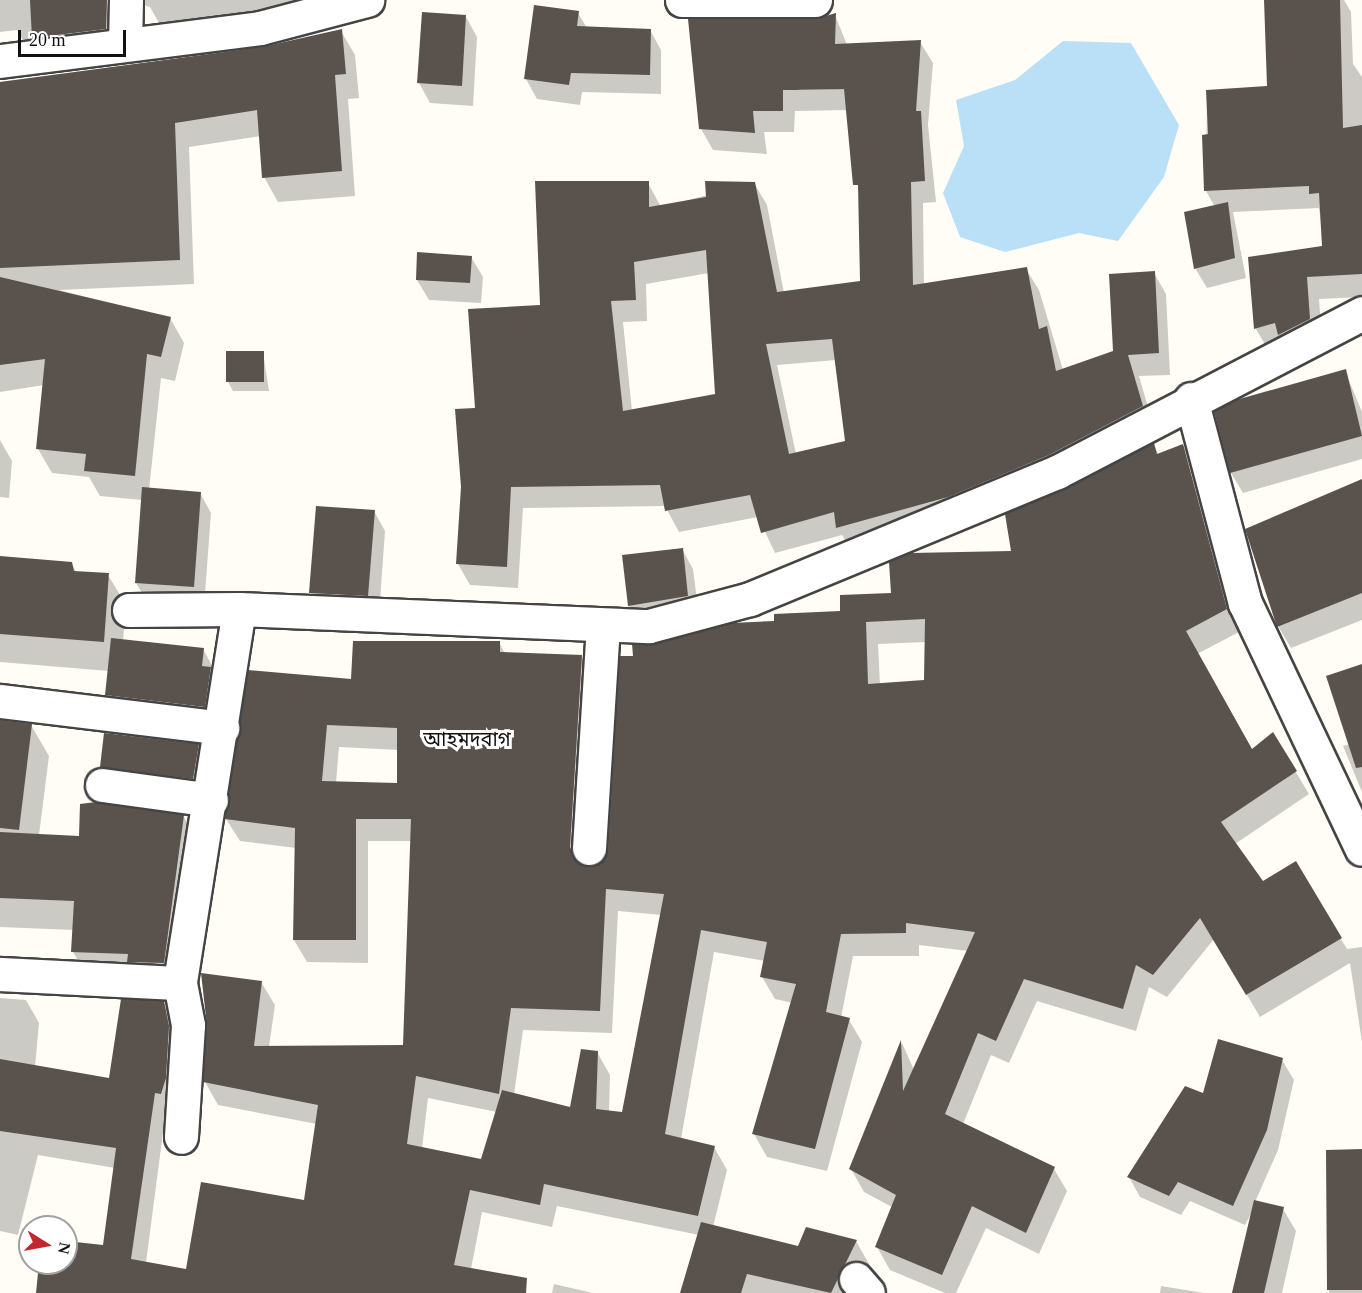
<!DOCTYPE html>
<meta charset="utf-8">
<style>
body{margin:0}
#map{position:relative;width:1362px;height:1293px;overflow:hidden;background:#fffdf5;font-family:"Times New Roman","Noto Sans Bengali",serif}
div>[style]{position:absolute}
.water>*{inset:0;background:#b9e0f7}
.shadow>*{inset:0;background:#0003}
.building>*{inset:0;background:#5a524d}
.roads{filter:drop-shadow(2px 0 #444) drop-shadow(-2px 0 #444) drop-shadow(0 2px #444) drop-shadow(0 -2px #444)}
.minor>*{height:33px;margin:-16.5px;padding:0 16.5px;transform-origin:16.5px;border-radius:16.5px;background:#fff}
span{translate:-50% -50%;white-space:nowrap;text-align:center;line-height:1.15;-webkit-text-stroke:6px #fff;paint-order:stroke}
.neighbourhood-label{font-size:20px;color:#111}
.north{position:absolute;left:18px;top:1215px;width:60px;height:60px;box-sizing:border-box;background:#fff;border:2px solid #a0a0a0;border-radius:50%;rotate:101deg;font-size:16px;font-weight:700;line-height:24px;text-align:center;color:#111}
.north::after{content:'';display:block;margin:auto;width:21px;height:27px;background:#c4262e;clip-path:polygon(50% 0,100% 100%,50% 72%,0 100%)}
.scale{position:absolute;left:18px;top:30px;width:108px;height:27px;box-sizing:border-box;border:3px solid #111;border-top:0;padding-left:8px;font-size:18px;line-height:21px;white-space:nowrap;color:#111;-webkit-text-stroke:4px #fff;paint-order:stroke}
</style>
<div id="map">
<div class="water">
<i style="clip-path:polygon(1063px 41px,1131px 43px,1179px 125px,1164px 177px,1118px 241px,1079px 233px,1005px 252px,960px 237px,943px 193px,964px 146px,956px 100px,1015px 80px)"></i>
</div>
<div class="shadow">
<i style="clip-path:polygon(0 0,349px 0,296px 25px,159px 23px,150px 7px,140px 4px,119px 51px,27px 47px,17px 30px,0 32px)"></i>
<i style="clip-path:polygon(1266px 0,1344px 0,1351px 12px,1353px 64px,1362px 77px,1362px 297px,1319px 299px,1322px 341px,1269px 351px,1256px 329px,1249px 258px,1324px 247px,1319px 208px,1233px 212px,1246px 278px,1207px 288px,1195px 268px,1215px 207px,1206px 191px,1207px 92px,1269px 87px)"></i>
<i style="clip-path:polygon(578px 13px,587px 28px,650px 30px,661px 50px,661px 94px,582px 92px,580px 105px,537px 99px,526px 79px)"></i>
<i style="clip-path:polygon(evenodd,835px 15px,847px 45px,920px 42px,933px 63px,928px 125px,936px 202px,923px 203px,924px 285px,1026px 269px,1039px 290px,1063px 370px,1114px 352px,1154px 273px,1166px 294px,1170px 375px,1139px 376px,1154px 428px,850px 548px,842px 535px,775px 553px,758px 517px,679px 532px,665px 506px,523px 508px,518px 588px,470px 585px,458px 564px,477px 410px,541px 306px,648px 183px,661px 207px,754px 183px,767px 205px,784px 293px,861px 282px,860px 194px,848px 110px,795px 111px,794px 132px,764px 132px,767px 154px,713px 150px,701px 129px,815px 20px,835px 15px,709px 273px,716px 395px,632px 411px,623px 322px,647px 321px,646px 284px,709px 273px,835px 15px,836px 360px,847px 443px,796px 454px,777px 365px,836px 360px)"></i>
<i style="clip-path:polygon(466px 17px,477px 37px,473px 106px,430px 103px,419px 83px)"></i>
<i style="clip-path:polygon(341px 31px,355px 55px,359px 98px,348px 99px,355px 196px,278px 202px,264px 177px,261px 136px,189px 147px,194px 284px,59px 290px,170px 318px,184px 343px,175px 381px,161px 378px,149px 490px,200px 493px,211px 513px,204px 607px,148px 603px,136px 583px,142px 500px,100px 496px,89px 477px,52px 473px,38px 449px,44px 385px,0 392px,0 82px,263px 48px)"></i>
<i style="clip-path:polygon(471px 257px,483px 277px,481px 303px,429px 300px,417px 280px)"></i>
<i style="clip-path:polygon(263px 352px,269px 391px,233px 391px,228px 382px)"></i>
<i style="clip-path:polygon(1345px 371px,1362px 412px,1362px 459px,1243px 493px,1231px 473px,1215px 412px)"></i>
<i style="clip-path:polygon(0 440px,12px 461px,9px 498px,0 497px)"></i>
<i style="clip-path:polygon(evenodd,1153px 445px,1159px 455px,1183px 445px,1196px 468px,1239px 632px,1197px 654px,1252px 751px,1273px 734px,1309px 794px,1235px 844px,1263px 883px,1295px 863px,1347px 949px,1362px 947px,1362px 1042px,1350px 963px,1260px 1017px,1214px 939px,1167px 997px,1149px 987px,1136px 1031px,1037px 1001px,1009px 1063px,991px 1055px,963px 1124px,1054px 1169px,1067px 1191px,1039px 1254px,986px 1228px,956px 1293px,945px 1293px,890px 1270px,877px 1247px,892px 1207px,864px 1192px,851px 1169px,902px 1043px,914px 1070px,968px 951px,919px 945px,919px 956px,853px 956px,841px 1018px,849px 1020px,862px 1042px,827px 1171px,767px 1157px,754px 1134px,793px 1003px,775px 999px,762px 977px,765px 961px,714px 952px,681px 1139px,714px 1147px,727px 1170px,713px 1227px,799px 1247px,856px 1241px,869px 1264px,855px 1293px,682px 1293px,699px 1235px,557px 1206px,552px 1227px,482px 1212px,471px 1269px,519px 1293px,38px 1293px,40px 1263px,66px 1263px,66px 1243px,104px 1246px,115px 1168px,38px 1155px,18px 1235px,0 1231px,0 998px,26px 1000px,39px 1023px,35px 1067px,110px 1080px,163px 1002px,177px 1025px,146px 1263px,187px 1271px,305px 1201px,317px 1124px,218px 1105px,205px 1082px,261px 982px,275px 1005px,269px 1047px,404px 1046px,412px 841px,368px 841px,368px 963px,307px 962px,294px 940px,296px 848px,240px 841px,226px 819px,352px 680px,499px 642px,505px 654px,582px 656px,595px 679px,583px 865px,598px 867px,609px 850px,635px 658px,654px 646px,842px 612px,1013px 553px,1153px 445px,926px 642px,925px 682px,880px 684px,878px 644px,926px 642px,1153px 445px,339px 747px,399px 750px,398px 785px,336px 783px,339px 747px,1153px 445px,618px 911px,662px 915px,623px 1114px,609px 1112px,610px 1075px,597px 1052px,571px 1109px,514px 1095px,523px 1030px,612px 1033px,618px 911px,1153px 445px,428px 1098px,497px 1112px,482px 1160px,422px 1148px,428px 1098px)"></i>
<i style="clip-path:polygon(1362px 480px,1362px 620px,1291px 648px,1278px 626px)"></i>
<i style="clip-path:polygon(374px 511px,385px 531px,379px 615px,322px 613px,311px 593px)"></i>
<i style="clip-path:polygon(682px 549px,693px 569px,699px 616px,641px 626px,629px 606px,624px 556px)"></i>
<i style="clip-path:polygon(0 557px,71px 563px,77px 573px,108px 575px,126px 605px,123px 641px,203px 649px,214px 669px,215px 726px,118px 714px,106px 695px,109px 671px,0 662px)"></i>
<i style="clip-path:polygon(1362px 666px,1362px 792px,1343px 746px,1350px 744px)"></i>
<i style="clip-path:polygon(0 720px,31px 725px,49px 756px,39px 835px,80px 837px,184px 817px,201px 847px,181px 993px,91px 982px,73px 952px,74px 930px,0 927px)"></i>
<i style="clip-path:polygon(198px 745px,209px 765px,204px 798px,113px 787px,102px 767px)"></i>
<i style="clip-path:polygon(1282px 1060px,1294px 1080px,1278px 1150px,1255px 1202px,1283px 1209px,1296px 1231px,1282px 1293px,1232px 1293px,1253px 1210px,1245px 1225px,1190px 1201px,1181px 1215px,1140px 1197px,1129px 1177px,1204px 1095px)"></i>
<i style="clip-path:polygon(1328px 1151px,1362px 1151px,1362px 1293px,1329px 1293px)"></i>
<i style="clip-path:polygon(554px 1284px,593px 1293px,552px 1293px)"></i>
<i style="clip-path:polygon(1161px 1286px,1204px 1293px,1160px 1293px)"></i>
</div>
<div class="building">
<i style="clip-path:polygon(30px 0,107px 0,106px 29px,32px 38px)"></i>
<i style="clip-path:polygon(1264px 0,1340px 0,1343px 128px,1362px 125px,1362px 274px,1307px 277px,1310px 319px,1278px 335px,1275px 323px,1254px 329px,1248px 257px,1322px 246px,1319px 193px,1309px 194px,1309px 186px,1204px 191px,1202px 135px,1208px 134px,1206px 90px,1267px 86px)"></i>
<i style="clip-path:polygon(534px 5px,579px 11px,577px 26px,651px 29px,650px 75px,571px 73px,569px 85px,524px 79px)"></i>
<i style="clip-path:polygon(422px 12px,466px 15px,462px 86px,417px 83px)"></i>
<i style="clip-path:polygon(evenodd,836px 13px,835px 44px,921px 40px,916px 111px,921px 111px,925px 181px,911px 182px,913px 285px,1027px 267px,1039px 329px,1047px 326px,1056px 371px,1113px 351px,1109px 274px,1155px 271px,1159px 353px,1128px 355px,1143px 406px,1049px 455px,948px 497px,836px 528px,834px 512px,761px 533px,750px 495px,665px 511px,660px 485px,511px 487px,507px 567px,456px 564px,461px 487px,455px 409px,475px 408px,468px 309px,540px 305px,535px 181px,649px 181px,649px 207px,706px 197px,705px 181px,755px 182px,777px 292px,860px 281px,858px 185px,853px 185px,844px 89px,783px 90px,783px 111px,753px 111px,755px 133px,699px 129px,688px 19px,815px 19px,836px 13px,706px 250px,715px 394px,623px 411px,611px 301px,636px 300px,634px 262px,706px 250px,836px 13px,832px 339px,845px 441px,789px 454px,766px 344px,832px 339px)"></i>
<i style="clip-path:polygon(342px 29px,346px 74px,335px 75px,342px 171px,262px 178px,257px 110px,175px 123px,180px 260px,0 268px,0 82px,262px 47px)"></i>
<i style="clip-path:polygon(1228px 202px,1235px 258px,1194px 269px,1184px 212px)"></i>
<i style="clip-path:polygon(417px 252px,472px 256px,470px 283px,416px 280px)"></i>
<i style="clip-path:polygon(0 277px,171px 317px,161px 357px,147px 354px,135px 476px,84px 471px,86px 454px,36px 449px,45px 359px,0 365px)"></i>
<i style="clip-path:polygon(226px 351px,264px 351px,264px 382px,226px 382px)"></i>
<i style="clip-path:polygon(1346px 369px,1362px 436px,1230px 473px,1214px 411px,1236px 400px)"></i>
<i style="clip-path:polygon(evenodd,1154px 443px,1157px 454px,1183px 444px,1227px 609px,1186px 631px,1252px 749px,1273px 732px,1297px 771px,1221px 822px,1263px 881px,1296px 861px,1342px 938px,1246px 995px,1200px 918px,1153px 975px,1136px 965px,1123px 1009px,1024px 979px,996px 1041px,978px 1033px,945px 1114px,1055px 1167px,1026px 1233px,972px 1206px,942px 1275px,875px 1247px,896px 1195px,849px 1169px,901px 1040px,903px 1091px,975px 932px,906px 923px,906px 933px,841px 934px,826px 1012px,850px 1018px,815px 1149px,752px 1134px,796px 984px,760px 977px,767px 942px,701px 930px,665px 1134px,715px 1146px,698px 1216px,544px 1184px,540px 1205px,470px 1190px,454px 1265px,527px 1278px,526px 1293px,36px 1293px,39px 1263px,66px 1263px,66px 1241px,103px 1245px,116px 1148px,0 1131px,0 1059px,109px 1078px,121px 999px,164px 1001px,169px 1026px,166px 1078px,161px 1094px,155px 1093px,131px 1259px,186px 1269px,201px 1182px,304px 1200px,318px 1105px,203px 1082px,207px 1026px,201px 973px,262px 981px,254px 1046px,403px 1045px,411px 819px,356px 819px,356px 940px,293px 940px,295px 828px,225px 819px,248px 670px,351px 679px,353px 641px,500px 641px,500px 652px,582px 655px,570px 847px,578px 863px,597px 865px,608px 849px,620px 656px,633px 656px,632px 644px,654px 644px,732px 623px,774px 621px,774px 614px,840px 611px,840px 595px,891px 593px,889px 562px,911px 553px,1011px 551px,1005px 514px,1154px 443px,925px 619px,924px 680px,868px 684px,866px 622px,925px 619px,1154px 443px,327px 725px,397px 728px,397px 783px,322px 781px,327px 725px,1154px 443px,606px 889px,664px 894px,622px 1112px,596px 1109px,598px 1051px,581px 1049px,570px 1107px,502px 1090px,481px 1159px,407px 1144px,416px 1076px,499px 1094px,511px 1008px,600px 1011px,606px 889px)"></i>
<i style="clip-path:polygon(1362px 479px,1362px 593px,1277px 627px,1245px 529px)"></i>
<i style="clip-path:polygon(142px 487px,201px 492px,194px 587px,135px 583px)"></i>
<i style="clip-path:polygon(316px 506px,375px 510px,368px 596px,309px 593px)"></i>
<i style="clip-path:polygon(683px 548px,688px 596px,628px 606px,622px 555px)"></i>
<i style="clip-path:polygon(0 556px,72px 562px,74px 571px,109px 573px,104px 642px,0 634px)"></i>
<i style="clip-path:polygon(111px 638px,204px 648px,202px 666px,211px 667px,205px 707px,105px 695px)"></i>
<i style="clip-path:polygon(1362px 664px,1362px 767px,1356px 768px,1326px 676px)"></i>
<i style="clip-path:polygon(0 720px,32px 724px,19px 830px,0 828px)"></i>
<i style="clip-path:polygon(104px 733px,199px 744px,193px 779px,100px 767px)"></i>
<i style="clip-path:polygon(96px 802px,184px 815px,164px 963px,127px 962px,128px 954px,71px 952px,74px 901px,0 898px,0 832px,79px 836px,80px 804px)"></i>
<i style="clip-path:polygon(1218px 1039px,1283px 1058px,1267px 1130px,1233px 1206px,1178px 1182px,1169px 1196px,1127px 1177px,1185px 1086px,1203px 1093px)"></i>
<i style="clip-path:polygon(1362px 1149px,1362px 1290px,1327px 1290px,1326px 1150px)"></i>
<i style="clip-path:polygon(1254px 1200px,1284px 1207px,1264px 1293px,1232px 1293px)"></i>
<i style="clip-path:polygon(701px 1222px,798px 1246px,806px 1227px,857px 1240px,831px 1293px,747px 1274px,741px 1293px,680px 1293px)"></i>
</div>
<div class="roads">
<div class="minor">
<i style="left:682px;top:0;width:133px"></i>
<i style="left:125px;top:44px;width:44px;rotate:-88.7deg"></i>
<i style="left:0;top:61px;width:262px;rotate:-7.2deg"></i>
<i style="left:260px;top:28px;width:111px;rotate:-14.7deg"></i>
<i style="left:1191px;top:399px;width:211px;rotate:75.2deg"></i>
<i style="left:1245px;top:603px;width:272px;rotate:64.6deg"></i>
<i style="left:239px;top:609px;width:410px;rotate:2.4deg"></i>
<i style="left:649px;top:626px;width:105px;rotate:-15deg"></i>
<i style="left:750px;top:599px;width:332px;rotate:-22.5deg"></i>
<i style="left:1057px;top:472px;width:344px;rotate:-27.5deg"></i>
<i style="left:129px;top:610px;width:110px;rotate:-0.5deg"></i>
<i style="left:239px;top:609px;width:379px;rotate:99deg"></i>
<i style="left:180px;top:983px;width:43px;rotate:79.2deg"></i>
<i style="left:188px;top:1025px;width:112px;rotate:93.6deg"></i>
<i style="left:0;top:701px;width:224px;rotate:6.9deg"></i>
<i style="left:102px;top:785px;width:110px;rotate:7.8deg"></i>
<i style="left:589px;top:848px;width:222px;rotate:-86.4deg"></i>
<i style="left:0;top:974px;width:180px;rotate:2.9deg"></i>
<i style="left:856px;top:1279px;width:18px;rotate:49deg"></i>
</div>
</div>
<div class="neighbourhood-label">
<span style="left:467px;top:739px">আহমদবাগ</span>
</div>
<div class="north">N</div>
<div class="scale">20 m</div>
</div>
